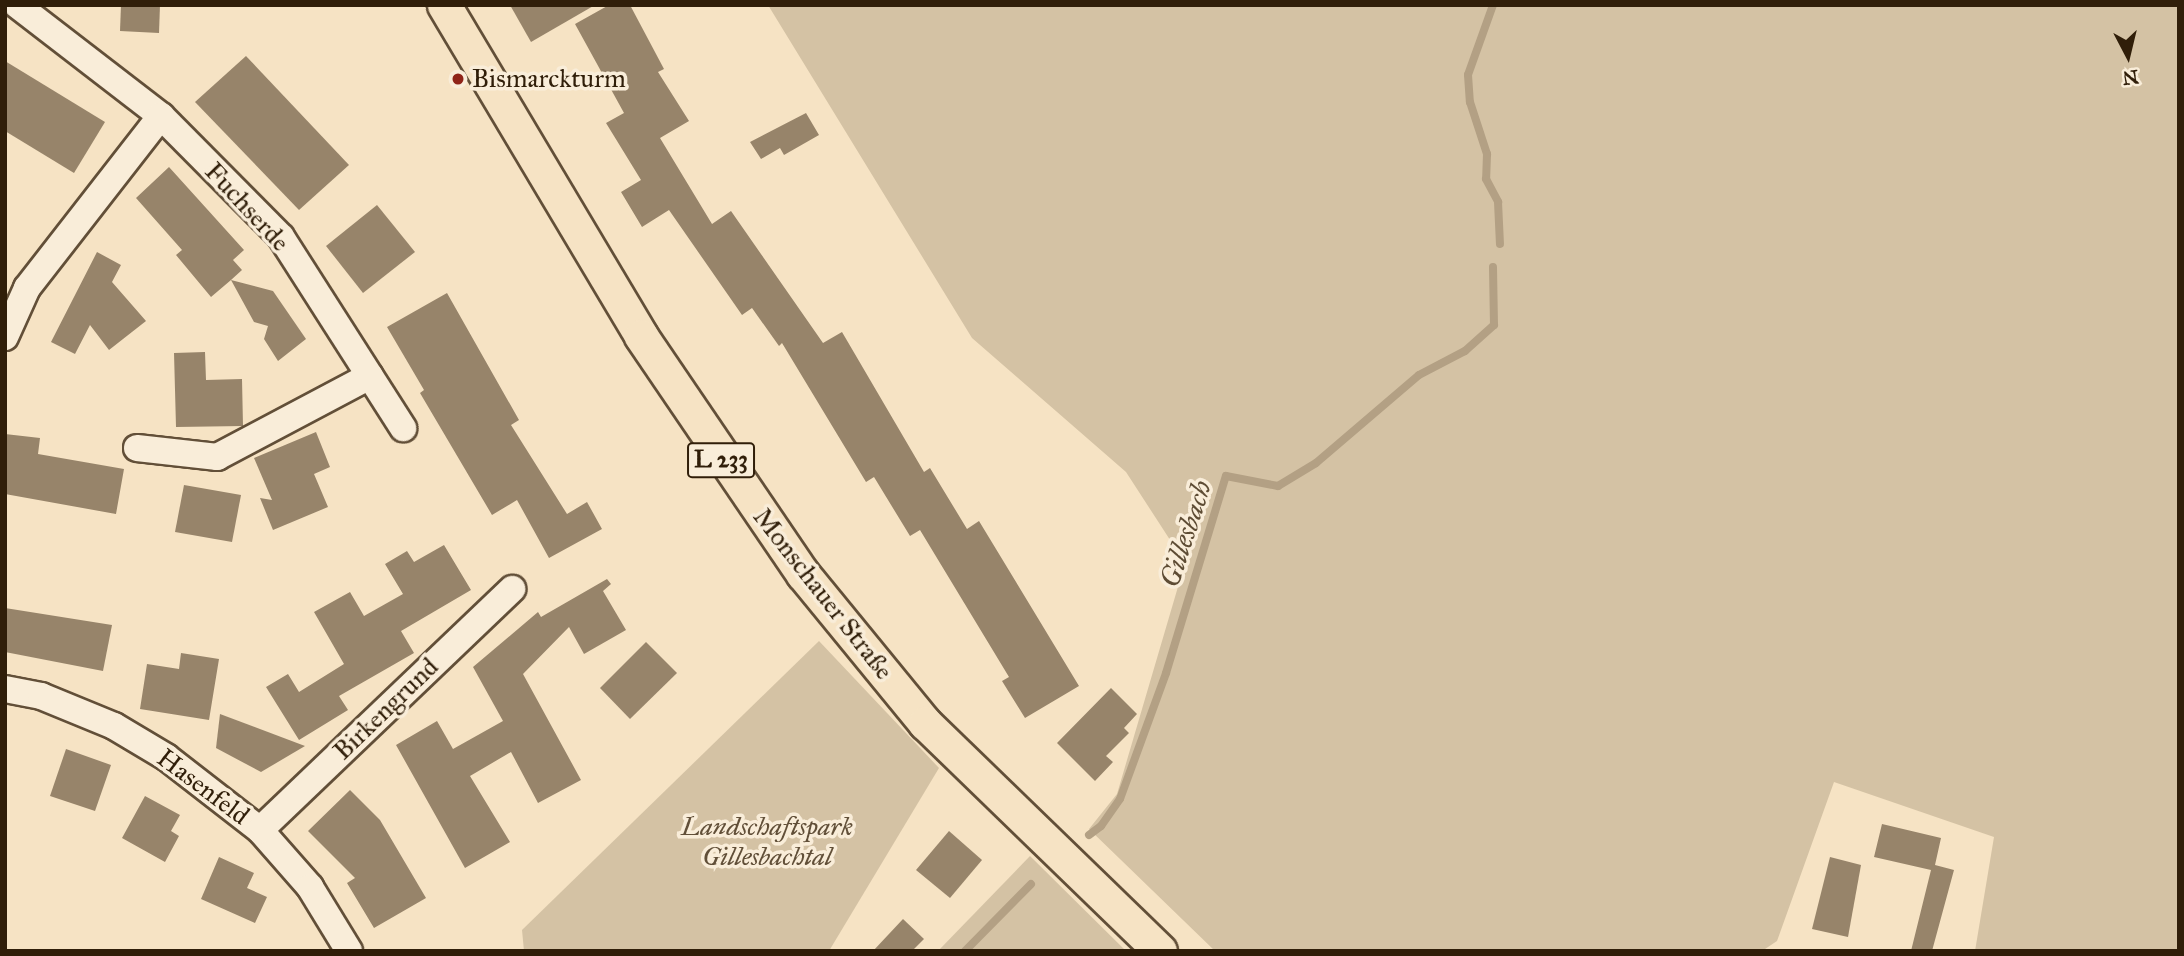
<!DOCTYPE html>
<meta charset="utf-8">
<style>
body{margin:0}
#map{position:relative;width:2184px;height:956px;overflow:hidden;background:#f6e3c4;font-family:"IM FELL Great Primer",serif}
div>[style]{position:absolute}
.green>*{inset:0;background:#d4c2a4}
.stream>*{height:8px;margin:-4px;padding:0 4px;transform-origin:4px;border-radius:4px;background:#b3a084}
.building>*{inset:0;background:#97846a}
.roads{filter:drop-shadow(2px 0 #624f38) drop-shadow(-2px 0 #624f38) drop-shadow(0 2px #624f38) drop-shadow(0 -2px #624f38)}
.minor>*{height:26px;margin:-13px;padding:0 13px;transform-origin:13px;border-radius:13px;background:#f9edd9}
.major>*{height:33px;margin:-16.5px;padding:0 16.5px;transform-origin:16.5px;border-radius:16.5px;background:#f6e3c4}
.dots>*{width:19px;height:19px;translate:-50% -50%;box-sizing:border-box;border:4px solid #f9edd9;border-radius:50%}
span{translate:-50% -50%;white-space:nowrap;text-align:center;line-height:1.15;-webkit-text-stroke:7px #f9edd9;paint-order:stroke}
.shield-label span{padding:2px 5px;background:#f9edd9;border:2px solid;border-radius:5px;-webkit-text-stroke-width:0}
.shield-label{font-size:24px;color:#301e09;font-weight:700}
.poi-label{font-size:26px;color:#301e09}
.left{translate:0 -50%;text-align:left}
.street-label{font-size:26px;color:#301e09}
.park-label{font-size:26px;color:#614f38;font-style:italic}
.water-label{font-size:28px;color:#5e4c34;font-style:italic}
.frame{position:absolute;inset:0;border:7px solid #301e09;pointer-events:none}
.north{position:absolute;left:2093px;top:21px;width:70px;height:70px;-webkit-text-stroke:5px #f9edd9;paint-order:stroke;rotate:173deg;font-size:19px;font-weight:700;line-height:28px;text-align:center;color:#301e09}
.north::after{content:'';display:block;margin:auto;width:24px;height:32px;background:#301e09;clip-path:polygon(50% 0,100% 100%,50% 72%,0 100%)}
</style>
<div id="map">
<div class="green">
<i style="clip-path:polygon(768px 5px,2179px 5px,2179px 951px,1975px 951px,1994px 837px,1834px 782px,1777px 941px,1762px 951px,1215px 951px,1089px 829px,1117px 794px,1185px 563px,1126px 472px,972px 338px)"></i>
<i style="clip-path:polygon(819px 641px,939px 768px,829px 951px,524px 951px,522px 930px)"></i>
<i style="clip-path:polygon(1030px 856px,1126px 951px,938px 951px)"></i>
</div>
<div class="stream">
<i style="left:1493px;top:5px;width:74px;rotate:109.7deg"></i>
<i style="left:1468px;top:75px;width:27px;rotate:86deg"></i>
<i style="left:1470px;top:102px;width:55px;rotate:71.9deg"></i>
<i style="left:1487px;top:154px;width:25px;rotate:92deg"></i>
<i style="left:1486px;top:179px;width:26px;rotate:62deg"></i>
<i style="left:1498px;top:202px;width:42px;rotate:87.3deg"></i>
<i style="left:1089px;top:835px;width:15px;rotate:-37deg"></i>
<i style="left:1101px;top:826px;width:33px;rotate:-55deg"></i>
<i style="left:1120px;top:799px;width:134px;rotate:-69.9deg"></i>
<i style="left:1166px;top:673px;width:206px;rotate:-73.1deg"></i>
<i style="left:1226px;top:476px;width:53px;rotate:10.9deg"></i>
<i style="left:1278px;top:486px;width:44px;rotate:-31.2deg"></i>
<i style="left:1316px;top:463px;width:135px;rotate:-40.5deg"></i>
<i style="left:1419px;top:375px;width:52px;rotate:-27.6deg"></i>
<i style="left:1465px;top:351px;width:39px;rotate:-42deg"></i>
<i style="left:1494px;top:325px;width:58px;rotate:-91deg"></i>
<i style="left:965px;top:951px;width:94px;rotate:-45.4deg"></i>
</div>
<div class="building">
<i style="clip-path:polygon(121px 5px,160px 5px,159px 33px,120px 31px)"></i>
<i style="clip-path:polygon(510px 5px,595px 5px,531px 42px)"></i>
<i style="clip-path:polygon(609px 5px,630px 5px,664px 69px,658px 72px,689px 121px,660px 138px,712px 224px,731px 211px,823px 343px,842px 332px,924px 472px,930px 468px,967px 529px,979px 521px,1079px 686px,1025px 718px,1002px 681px,1009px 677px,920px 530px,910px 536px,874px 477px,866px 482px,782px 343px,779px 346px,752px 308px,742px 315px,669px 210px,642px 227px,621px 192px,641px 180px,606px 123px,624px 113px,575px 24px)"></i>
<i style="clip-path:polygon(246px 56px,349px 165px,299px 210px,195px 102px)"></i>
<i style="clip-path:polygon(5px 61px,105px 122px,74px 173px,5px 131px)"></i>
<i style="clip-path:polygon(806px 113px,819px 135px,784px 155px,780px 148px,761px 159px,750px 142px)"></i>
<i style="clip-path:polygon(169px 167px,244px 250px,233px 260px,242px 270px,231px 280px,273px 291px,306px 339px,278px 361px,264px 339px,268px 326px,254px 322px,231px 280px,211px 297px,176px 255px,182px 250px,136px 198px)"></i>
<i style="clip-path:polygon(377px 205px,415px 252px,363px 293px,326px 246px)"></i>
<i style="clip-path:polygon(97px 252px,121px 265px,112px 282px,146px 321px,109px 350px,90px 325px,75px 354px,51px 342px)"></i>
<i style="clip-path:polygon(447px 293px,519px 420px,511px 425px,567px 514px,587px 502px,602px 529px,549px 558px,517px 500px,492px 515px,420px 393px,424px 390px,387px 327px)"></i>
<i style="clip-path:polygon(205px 352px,206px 380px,242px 379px,243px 426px,176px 427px,174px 353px)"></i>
<i style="clip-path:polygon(316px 432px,330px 467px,314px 474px,328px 507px,273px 530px,260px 498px,272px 500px,254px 458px)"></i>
<i style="clip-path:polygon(5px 434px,40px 438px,38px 454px,124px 469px,116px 514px,5px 494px)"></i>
<i style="clip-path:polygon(184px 485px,241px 495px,232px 542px,175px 532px)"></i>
<i style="clip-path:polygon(444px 545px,471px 590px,401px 631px,414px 653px,339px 696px,348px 710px,299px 740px,266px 687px,288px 674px,299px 692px,344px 664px,314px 612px,350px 592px,364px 616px,403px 594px,385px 564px,407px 551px,414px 562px)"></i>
<i style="clip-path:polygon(607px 579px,611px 584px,603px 591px,626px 630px,584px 654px,569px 627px,523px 674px,581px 780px,538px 803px,511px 752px,470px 776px,510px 842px,465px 868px,396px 745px,437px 721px,453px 749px,503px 721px,473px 667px,538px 612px,541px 617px)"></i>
<i style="clip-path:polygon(5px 608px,112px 625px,103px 671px,5px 652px)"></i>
<i style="clip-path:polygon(646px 642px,677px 673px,630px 719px,600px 688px)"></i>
<i style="clip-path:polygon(181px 653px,219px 659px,209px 720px,140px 709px,147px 664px,179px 669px)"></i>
<i style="clip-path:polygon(1111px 688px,1137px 714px,1124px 728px,1129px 733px,1106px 756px,1113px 762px,1095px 781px,1057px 743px)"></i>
<i style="clip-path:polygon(220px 714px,305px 746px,261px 772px,216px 748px)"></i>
<i style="clip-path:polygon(66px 749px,111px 765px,95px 811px,50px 796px)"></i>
<i style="clip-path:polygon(350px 790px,380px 820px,426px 898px,374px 928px,347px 883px,355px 878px,308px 831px)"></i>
<i style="clip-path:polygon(145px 796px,180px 815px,171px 831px,179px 836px,165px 862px,122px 838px)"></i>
<i style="clip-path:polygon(1882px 824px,1941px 838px,1935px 865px,1954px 870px,1932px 951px,1911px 951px,1931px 870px,1874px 857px)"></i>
<i style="clip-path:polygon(949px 831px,982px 860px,950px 898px,916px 870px)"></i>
<i style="clip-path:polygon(219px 857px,254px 873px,247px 888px,267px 897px,255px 923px,201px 899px)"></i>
<i style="clip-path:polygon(1830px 857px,1861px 865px,1848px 937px,1812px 929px)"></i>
<i style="clip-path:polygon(903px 919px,924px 939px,912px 951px,873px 951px)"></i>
</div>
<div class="roads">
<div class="minor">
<i style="left:17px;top:5px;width:182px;rotate:37.6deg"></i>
<i style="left:161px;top:116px;width:170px;rotate:45.2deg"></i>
<i style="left:281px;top:237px;width:227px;rotate:57.4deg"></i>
<i style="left:5px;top:337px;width:54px;rotate:-65.8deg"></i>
<i style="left:27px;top:288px;width:218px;rotate:-52.1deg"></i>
<i style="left:137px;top:448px;width:81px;rotate:6.4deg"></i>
<i style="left:217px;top:457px;width:173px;rotate:-27.9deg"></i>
<i style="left:5px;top:689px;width:37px;rotate:11deg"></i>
<i style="left:41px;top:696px;width:79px;rotate:22.3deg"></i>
<i style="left:114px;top:726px;width:61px;rotate:30.8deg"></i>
<i style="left:166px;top:757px;width:119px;rotate:37.8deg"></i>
<i style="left:260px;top:830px;width:76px;rotate:48.7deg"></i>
<i style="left:310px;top:887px;width:75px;rotate:58.6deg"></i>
<i style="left:260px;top:830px;width:349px;rotate:-43.7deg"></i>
</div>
<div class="major">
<i style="left:444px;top:5px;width:385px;rotate:59.2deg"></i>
<i style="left:641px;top:336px;width:288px;rotate:55.8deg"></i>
<i style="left:803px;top:574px;width:193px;rotate:50.7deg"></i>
<i style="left:925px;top:723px;width:327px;rotate:44.1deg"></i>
</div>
</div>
<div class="dots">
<i style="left:458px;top:79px;background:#8f2418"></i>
</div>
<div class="shield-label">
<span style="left:721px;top:460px">L 233</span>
</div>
<div class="poi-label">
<span class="left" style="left:472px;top:79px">Bismarckturm</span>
</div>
<div class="street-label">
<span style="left:247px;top:207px;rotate:47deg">Fuchserde</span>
<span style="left:823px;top:594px;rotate:52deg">Monschauer Straße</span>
<span style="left:386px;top:709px;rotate:-44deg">Birkengrund</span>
<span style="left:203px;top:787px;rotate:37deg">Hasenfeld</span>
</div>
<div class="park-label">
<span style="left:767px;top:842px">Landschaftspark<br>Gillesbachtal</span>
</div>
<div class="water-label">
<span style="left:1186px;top:534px;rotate:-72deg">Gillesbach</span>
</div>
<div class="frame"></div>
<div class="north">N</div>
</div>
